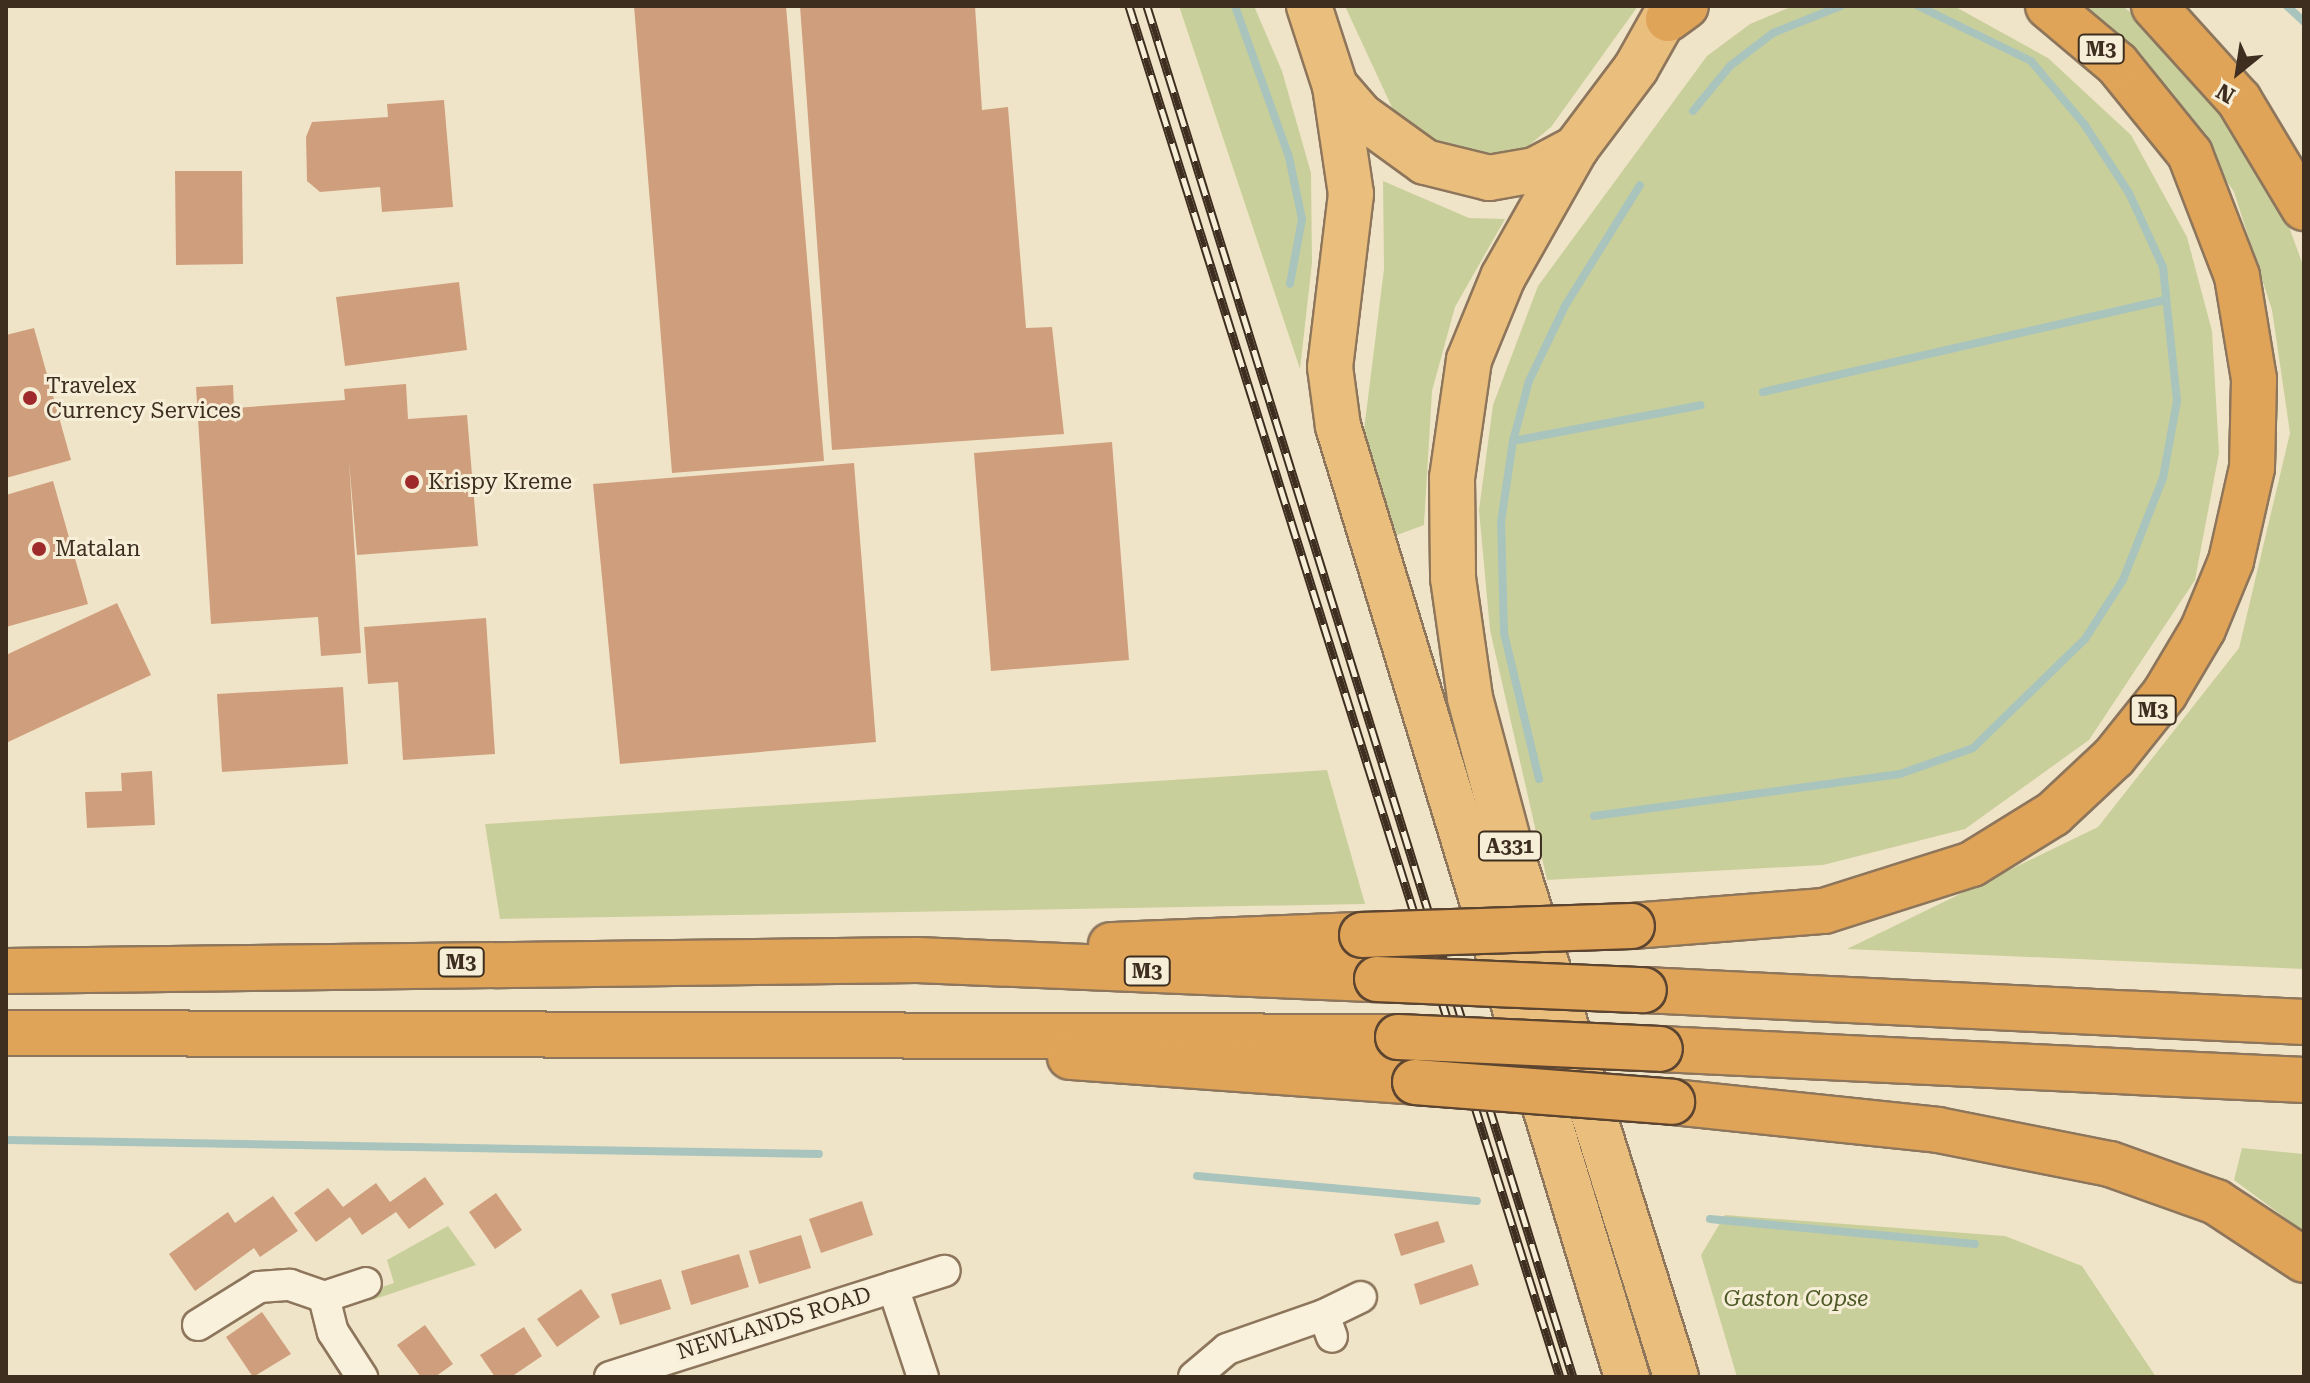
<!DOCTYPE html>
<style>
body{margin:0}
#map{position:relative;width:2310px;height:1383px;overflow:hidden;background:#f0e4c8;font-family:"Roboto Serif",serif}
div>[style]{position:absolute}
.green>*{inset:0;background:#c9cf9b}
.stream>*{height:8px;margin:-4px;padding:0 4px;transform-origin:4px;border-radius:4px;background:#a9c4bc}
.building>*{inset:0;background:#cf9f7d}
.roads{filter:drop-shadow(2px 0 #8d765c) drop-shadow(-2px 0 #8d765c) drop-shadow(0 2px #8d765c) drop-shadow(0 -2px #8d765c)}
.minor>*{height:30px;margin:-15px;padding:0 15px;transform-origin:15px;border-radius:15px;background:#faf1dc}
.trunk>*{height:44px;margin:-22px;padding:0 22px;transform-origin:22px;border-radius:22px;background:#eabe7c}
.motorway>*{height:44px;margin:-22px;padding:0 22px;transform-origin:22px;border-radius:22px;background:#e0a458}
.rail>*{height:9px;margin-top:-4.5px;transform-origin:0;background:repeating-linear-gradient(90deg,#f7eed8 0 18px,#3d2e20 0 36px);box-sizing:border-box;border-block:2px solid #3d2e20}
.bridges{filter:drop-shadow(2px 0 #5b4430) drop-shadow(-2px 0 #5b4430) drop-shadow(0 2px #5b4430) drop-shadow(0 -2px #5b4430)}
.motorway-bridge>*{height:44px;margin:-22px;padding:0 22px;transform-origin:22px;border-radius:22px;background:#e0a458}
.dots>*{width:22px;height:22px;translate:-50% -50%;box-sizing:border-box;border:4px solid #f7eed8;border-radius:50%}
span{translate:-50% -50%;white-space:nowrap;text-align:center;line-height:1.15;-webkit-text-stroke:6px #f7eed8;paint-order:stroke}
.shield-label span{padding:2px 6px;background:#f7eed8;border:2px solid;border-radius:6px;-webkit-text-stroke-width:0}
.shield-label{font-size:20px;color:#3d2e20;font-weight:700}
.poi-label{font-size:22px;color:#3d2e20}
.left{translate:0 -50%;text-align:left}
.park-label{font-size:22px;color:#4d5a26;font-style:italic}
.street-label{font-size:22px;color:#3d2e20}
.frame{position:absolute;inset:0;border:8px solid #3d2e20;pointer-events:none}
.north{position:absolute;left:2198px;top:32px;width:80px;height:80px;-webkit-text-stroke:6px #f7eed8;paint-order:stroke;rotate:210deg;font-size:22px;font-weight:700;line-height:32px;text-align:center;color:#3d2e20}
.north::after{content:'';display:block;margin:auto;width:28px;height:36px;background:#3d2e20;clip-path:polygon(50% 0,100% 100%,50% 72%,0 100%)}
</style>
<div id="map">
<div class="green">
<i style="clip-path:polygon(1179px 6px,1254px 6px,1282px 71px,1311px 173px,1312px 263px,1300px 369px)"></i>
<i style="clip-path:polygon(1345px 6px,1638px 6px,1551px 127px,1527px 147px,1484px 155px,1435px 142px,1395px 114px)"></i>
<i style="clip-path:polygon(1793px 6px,1954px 6px,2048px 58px,2131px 135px,2187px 237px,2212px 331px,2219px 453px,2195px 580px,2089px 740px,1965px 829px,1823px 865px,1547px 880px,1490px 630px,1479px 510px,1493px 405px,1538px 286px,1707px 56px,1750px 24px)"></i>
<i style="clip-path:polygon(2087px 6px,2123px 6px,2162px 40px,2239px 129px,2272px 180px,2304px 268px,2304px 969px,1847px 949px,2098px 827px,2239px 648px,2290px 433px,2272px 310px,2234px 192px,2159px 79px)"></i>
<i style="clip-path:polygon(1383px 181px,1469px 218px,1505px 219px,1455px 307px,1432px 391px,1424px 525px,1389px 538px,1363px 438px,1384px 269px)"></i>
<i style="clip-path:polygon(1327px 770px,1365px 904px,500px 919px,485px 824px)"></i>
<i style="clip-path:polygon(2242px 1148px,2304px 1154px,2304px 1232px,2234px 1180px)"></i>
<i style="clip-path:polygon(1725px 1215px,2005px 1236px,2082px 1266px,2156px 1377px,1737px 1377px,1701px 1255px)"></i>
<i style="clip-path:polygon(448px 1226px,476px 1265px,369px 1301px,367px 1292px,394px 1283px,387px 1260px)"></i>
</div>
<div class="stream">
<i style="left:1235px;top:6px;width:160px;rotate:70.3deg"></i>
<i style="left:1289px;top:157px;width:63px;rotate:78.2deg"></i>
<i style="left:1302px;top:219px;width:66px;rotate:100.5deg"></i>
<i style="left:2287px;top:6px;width:23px;rotate:43deg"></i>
<i style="left:1693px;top:111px;width:58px;rotate:-50.6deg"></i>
<i style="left:1730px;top:66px;width:54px;rotate:-37.5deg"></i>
<i style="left:1773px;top:33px;width:73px;rotate:-21.7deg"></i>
<i style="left:1763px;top:392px;width:411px;rotate:-12.9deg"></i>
<i style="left:1513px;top:441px;width:191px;rotate:-10.8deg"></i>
<i style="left:1539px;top:779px;width:150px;rotate:-103.5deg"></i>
<i style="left:1504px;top:633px;width:111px;rotate:-91.5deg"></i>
<i style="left:1501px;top:522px;width:82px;rotate:-81.6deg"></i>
<i style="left:1513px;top:441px;width:62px;rotate:-75.1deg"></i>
<i style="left:1529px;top:381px;width:83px;rotate:-64.4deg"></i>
<i style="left:1565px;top:306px;width:142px;rotate:-58.2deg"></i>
<i style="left:1594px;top:816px;width:309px;rotate:-7.8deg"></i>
<i style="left:1900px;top:774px;width:77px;rotate:-19.6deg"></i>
<i style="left:1973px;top:748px;width:156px;rotate:-44.2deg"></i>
<i style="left:2085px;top:639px;width:70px;rotate:-57.2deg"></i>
<i style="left:2123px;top:580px;width:110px;rotate:-68.6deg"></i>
<i style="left:2163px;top:478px;width:78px;rotate:-79.7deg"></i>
<i style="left:2177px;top:401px;width:135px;rotate:-96deg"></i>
<i style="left:2163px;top:267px;width:81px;rotate:-114.7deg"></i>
<i style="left:2129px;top:193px;width:82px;rotate:-123.1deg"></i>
<i style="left:2084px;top:124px;width:82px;rotate:-130.1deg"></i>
<i style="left:2031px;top:61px;width:126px;rotate:-154deg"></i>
<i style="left:6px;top:1140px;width:813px;rotate:0.99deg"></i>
<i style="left:1197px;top:1176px;width:281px;rotate:5.1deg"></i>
<i style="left:1710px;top:1219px;width:266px;rotate:5.4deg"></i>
</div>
<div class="building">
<i style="clip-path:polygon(634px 6px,786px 6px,824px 461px,672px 473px)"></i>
<i style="clip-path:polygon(800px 6px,975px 6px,982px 110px,1008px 107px,1026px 328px,1052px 327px,1064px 434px,832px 450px)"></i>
<i style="clip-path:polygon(444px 100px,453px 207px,382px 212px,380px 187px,320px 192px,307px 181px,306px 137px,312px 122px,388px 117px,387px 104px)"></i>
<i style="clip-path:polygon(175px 171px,242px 171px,243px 264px,176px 265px)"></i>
<i style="clip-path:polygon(459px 282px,467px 350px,345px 366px,336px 297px)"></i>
<i style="clip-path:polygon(34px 328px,71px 460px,6px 478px,6px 335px)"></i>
<i style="clip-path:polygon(406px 384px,408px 419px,467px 415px,478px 546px,357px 555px,349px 461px,361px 653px,321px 656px,318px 617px,211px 624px,196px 387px,233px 385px,234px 408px,345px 400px,344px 389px)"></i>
<i style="clip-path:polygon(1112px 442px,1129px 660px,991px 671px,974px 453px)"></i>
<i style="clip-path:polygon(854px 463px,876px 742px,620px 764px,593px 484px)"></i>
<i style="clip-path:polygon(53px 481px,88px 604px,6px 627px,6px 495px)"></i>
<i style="clip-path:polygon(117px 603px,151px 675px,6px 743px,6px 655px)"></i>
<i style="clip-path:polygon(486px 618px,495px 754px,403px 760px,398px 682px,368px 684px,364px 627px)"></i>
<i style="clip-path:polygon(343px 687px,348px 764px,222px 772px,217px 694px)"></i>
<i style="clip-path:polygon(152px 771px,155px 825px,87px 828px,85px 792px,122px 791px,121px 773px)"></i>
<i style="clip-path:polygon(425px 1177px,444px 1204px,409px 1229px,396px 1212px,362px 1235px,350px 1217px,316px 1242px,294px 1213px,328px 1188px,343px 1207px,376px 1183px,390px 1202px)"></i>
<i style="clip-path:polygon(496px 1193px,522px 1230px,495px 1249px,469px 1212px)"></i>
<i style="clip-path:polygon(273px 1196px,298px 1231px,260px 1257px,254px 1248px,195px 1291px,169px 1254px,228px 1212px,235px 1223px)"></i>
<i style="clip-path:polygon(862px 1201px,873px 1235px,821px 1253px,809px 1219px)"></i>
<i style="clip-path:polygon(1438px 1221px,1445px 1242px,1401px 1256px,1394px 1234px)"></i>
<i style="clip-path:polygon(801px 1235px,811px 1268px,759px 1284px,749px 1251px)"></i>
<i style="clip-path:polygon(739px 1254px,749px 1287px,691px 1305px,681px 1271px)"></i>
<i style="clip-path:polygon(1472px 1264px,1479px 1285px,1420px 1305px,1414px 1284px)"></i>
<i style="clip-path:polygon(661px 1279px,671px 1309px,620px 1325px,611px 1294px)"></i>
<i style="clip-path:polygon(581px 1289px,600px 1317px,557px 1347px,537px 1319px)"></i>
<i style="clip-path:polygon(262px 1312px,291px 1354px,253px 1377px,226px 1337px)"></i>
<i style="clip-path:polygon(425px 1325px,453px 1364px,435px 1377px,421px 1377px,397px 1345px)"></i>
<i style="clip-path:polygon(524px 1327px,542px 1356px,511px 1377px,495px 1377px,480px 1355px)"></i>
</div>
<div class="roads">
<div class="minor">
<i style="left:893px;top:1287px;width:95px;rotate:71.6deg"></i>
<i style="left:324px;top:1297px;width:36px;rotate:76deg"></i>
<i style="left:333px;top:1332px;width:54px;rotate:57.2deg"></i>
<i style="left:1324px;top:1315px;width:41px;rotate:-25.9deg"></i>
<i style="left:198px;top:1325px;width:72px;rotate:-31.9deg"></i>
<i style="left:259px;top:1287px;width:31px;rotate:-4deg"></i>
<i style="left:290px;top:1285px;width:36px;rotate:19deg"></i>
<i style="left:324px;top:1297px;width:44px;rotate:-18.4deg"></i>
<i style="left:610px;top:1377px;width:351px;rotate:-17.6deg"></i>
<i style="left:1194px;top:1377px;width:43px;rotate:-40.3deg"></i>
<i style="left:1227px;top:1349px;width:103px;rotate:-19.3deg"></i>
<i style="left:1324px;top:1315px;width:23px;rotate:70deg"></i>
</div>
<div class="trunk">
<i style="left:1309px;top:6px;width:84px;rotate:72deg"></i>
<i style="left:1335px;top:86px;width:38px;rotate:49deg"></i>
<i style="left:1360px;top:115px;width:80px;rotate:35.9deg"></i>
<i style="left:1425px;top:162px;width:66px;rotate:14deg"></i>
<i style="left:1489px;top:178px;width:47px;rotate:-9.9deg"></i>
<i style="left:1535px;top:170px;width:47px;rotate:-28.2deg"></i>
<i style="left:1576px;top:148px;width:100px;rotate:-53.1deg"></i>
<i style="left:1636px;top:68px;width:71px;rotate:-60.6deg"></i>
<i style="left:1335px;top:86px;width:109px;rotate:81.6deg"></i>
<i style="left:1351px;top:194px;width:174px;rotate:96.9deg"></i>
<i style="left:1330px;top:367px;width:60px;rotate:82.3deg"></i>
<i style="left:1338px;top:426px;width:994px;rotate:73.1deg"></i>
<i style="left:1576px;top:148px;width:148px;rotate:119.5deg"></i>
<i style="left:1503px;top:277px;width:90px;rotate:112.3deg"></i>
<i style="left:1469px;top:360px;width:119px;rotate:98.2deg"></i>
<i style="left:1452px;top:478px;width:100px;rotate:89.4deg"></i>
<i style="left:1453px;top:578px;width:121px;rotate:81.9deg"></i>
<i style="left:1470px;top:698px;width:166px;rotate:75deg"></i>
<i style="left:1513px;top:858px;width:544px;rotate:72.56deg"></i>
</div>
<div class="motorway">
<i style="left:2154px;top:6px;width:127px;rotate:47.9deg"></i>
<i style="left:2239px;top:100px;width:126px;rotate:59deg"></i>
<i style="left:1668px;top:19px;width:22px;rotate:-36deg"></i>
<i style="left:1632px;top:926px;width:193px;rotate:-4.5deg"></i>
<i style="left:1824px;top:911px;width:155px;rotate:-17.6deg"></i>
<i style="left:1972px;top:864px;width:95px;rotate:-31.7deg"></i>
<i style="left:2053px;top:814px;width:83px;rotate:-43.1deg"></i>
<i style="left:2114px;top:757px;width:82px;rotate:-51.4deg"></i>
<i style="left:2165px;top:693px;width:74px;rotate:-59.3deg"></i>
<i style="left:2203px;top:629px;width:74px;rotate:-67.6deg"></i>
<i style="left:2231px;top:561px;width:95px;rotate:-77.3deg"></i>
<i style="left:2252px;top:468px;width:89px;rotate:-88.7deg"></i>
<i style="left:2254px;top:379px;width:104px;rotate:-99.4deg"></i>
<i style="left:2237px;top:276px;width:131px;rotate:-111.1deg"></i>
<i style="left:2190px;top:154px;width:116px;rotate:-129deg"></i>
<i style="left:2117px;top:64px;width:90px;rotate:-140deg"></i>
<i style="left:1111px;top:945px;width:251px;rotate:-2.3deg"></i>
<i style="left:6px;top:971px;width:911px;rotate:-0.69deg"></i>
<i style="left:917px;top:960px;width:460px;rotate:2.4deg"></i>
<i style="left:1644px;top:990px;width:661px;rotate:2.78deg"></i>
<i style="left:6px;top:1033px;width:1392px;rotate:0.16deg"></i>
<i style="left:1660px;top:1049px;width:645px;rotate:2.76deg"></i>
<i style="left:1070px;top:1057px;width:346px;rotate:4.1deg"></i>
<i style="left:1672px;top:1102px;width:267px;rotate:6deg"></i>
<i style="left:1938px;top:1130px;width:175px;rotate:11.2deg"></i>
<i style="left:2110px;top:1164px;width:113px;rotate:19.7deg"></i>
<i style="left:2216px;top:1202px;width:105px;rotate:33.4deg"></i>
</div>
</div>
<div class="rail">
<i style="left:1129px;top:6px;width:1437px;rotate:72.55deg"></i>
<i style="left:1147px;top:6px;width:1436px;rotate:72.74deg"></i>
</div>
<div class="bridges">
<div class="motorway-bridge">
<i style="left:1362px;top:935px;width:270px;rotate:-1.9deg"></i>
<i style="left:1377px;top:979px;width:267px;rotate:2.4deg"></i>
<i style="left:1398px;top:1037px;width:262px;rotate:2.6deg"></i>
<i style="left:1415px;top:1082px;width:258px;rotate:4.4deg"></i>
</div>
</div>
<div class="dots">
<i style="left:30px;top:398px;background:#9e2a2b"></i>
<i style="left:412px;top:482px;background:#9e2a2b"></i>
<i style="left:39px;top:549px;background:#9e2a2b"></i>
</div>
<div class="shield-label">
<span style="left:2101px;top:49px">M3</span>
<span style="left:2153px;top:710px">M3</span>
<span style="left:1510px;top:846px">A331</span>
<span style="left:461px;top:962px">M3</span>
<span style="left:1147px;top:971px">M3</span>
</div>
<div class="poi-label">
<span class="left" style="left:46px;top:398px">Travelex<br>Currency Services</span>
<span class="left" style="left:428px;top:482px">Krispy Kreme</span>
<span class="left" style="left:55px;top:549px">Matalan</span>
</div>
<div class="park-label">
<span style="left:1796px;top:1299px">Gaston Copse</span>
</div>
<div class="street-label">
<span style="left:774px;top:1323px;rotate:-17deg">NEWLANDS ROAD</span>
</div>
<div class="frame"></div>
<div class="north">N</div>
</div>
